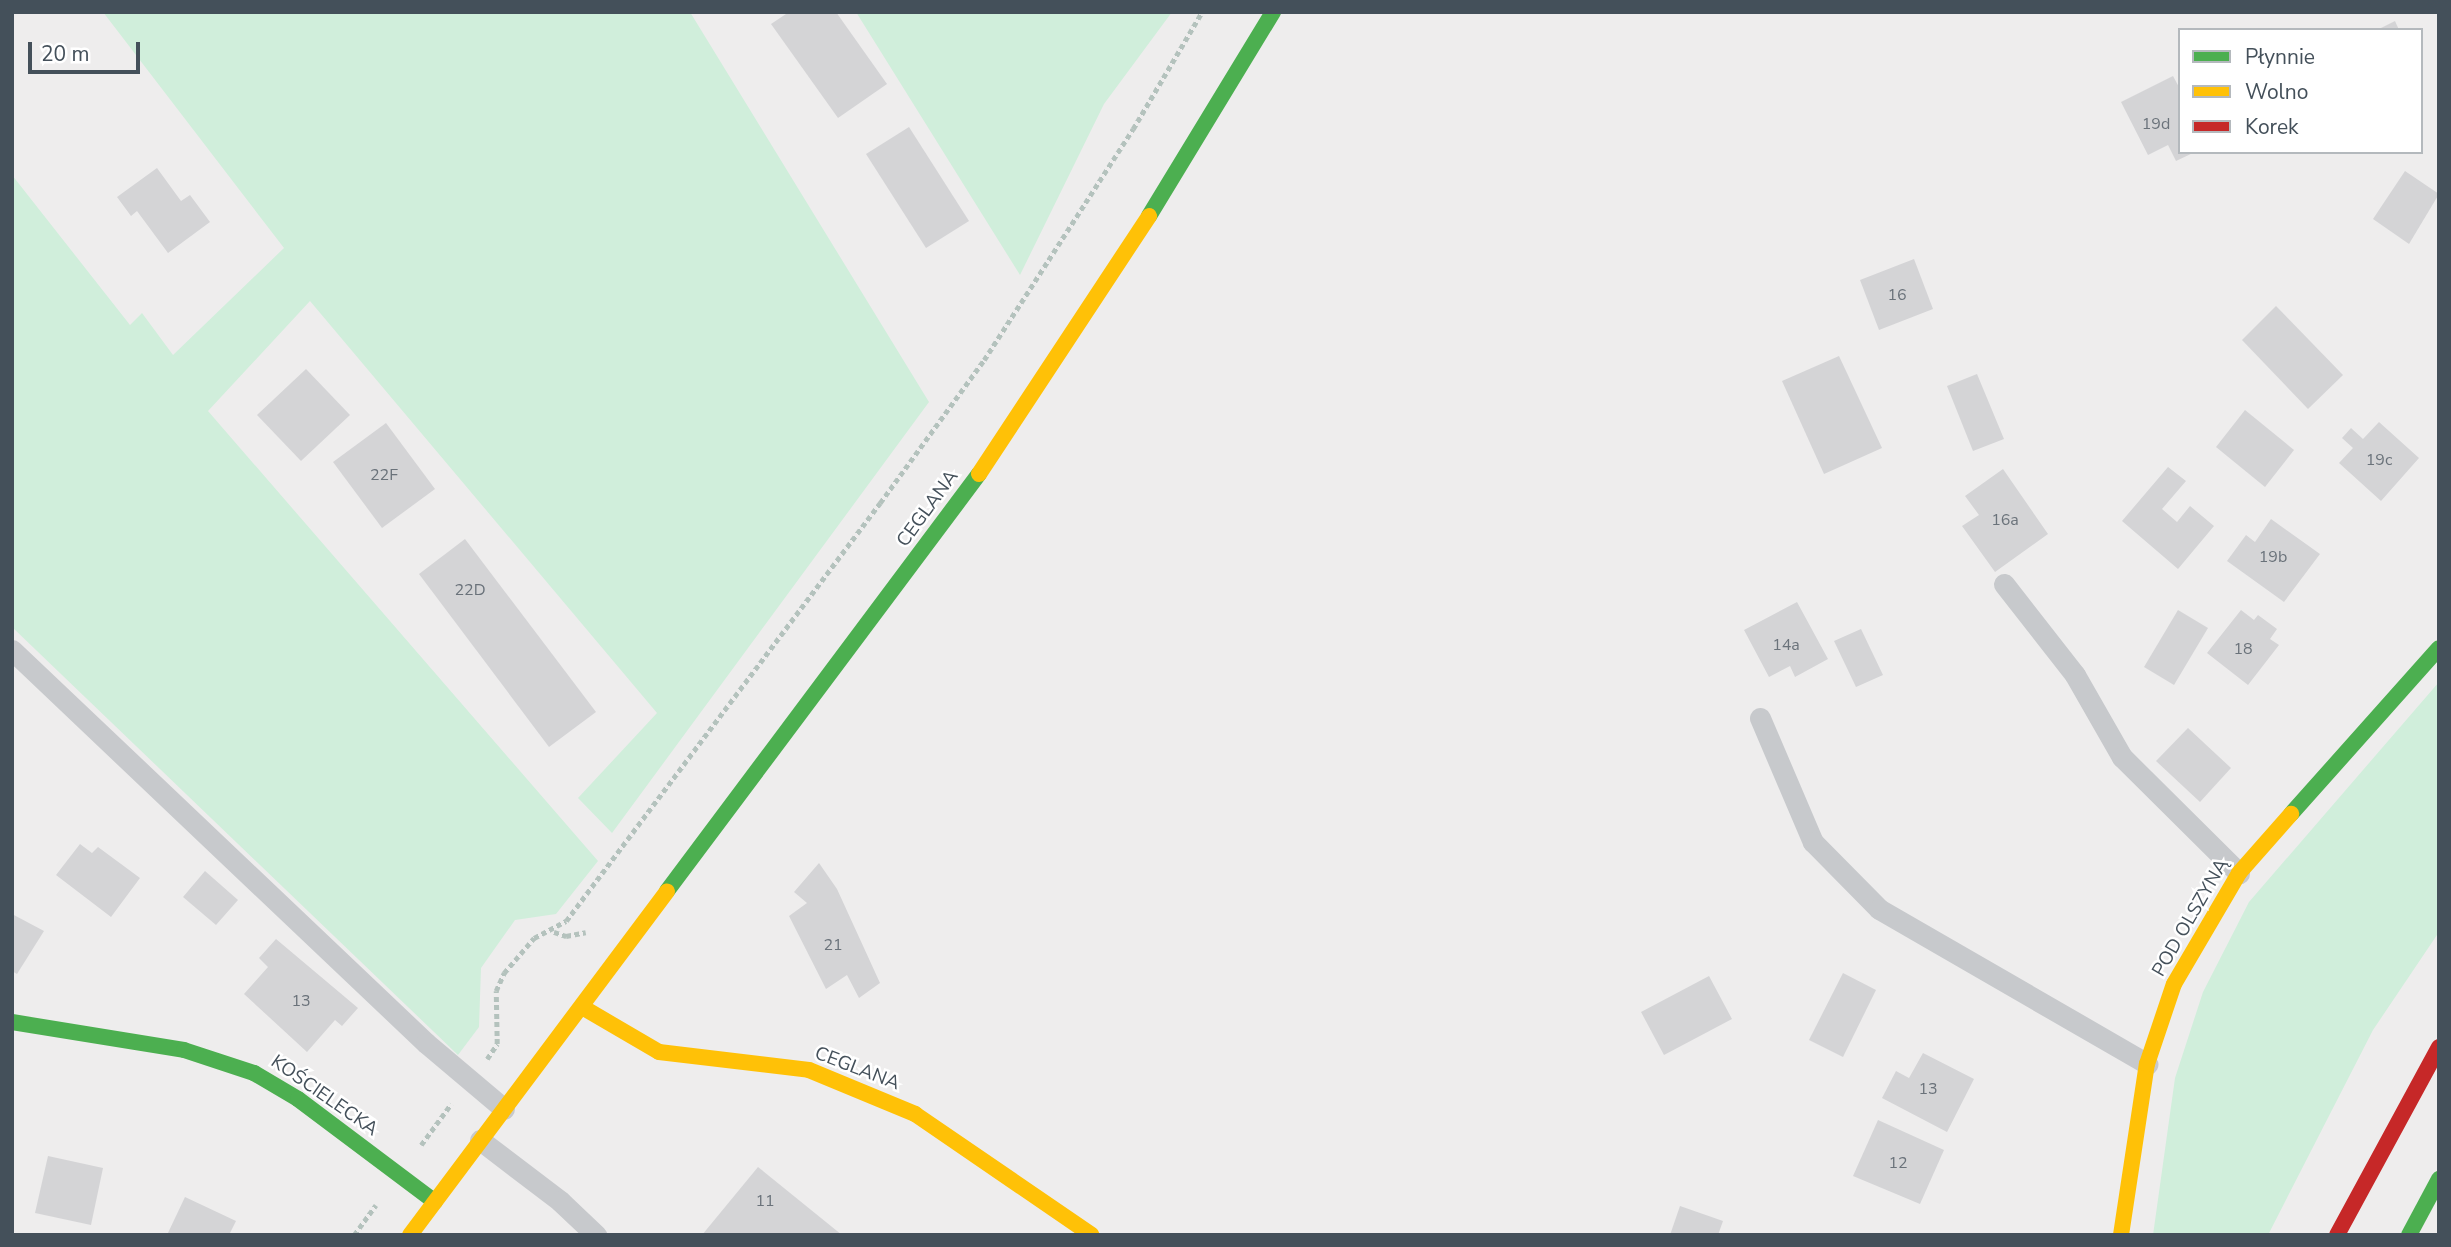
<!DOCTYPE html>
<meta charset="utf-8">
<style>
body{margin:0}
#map{position:relative;width:2451px;height:1247px;overflow:hidden;background:#eeeded;font-family:"Nunito Sans",sans-serif}
div>[style]{position:absolute}
.green>*{inset:0;background:#d0eedb}
.building>*{inset:0;background:#d4d4d6}
.path>*{height:4.5px;margin-top:-2.25px;transform-origin:0;background:repeating-linear-gradient(90deg,#b4c2bd 0 5px,transparent 0 8.5px)}
.lane>*{height:21px;margin:-10.5px;padding:0 10.5px;transform-origin:10.5px;border-radius:10.5px;background:#c7c9cc}
.fast>*{height:16px;margin:-8px;padding:0 8px;transform-origin:8px;border-radius:8px;background:#4caf50}
.slow>*{height:16px;margin:-8px;padding:0 8px;transform-origin:8px;border-radius:8px;background:#ffc107}
.jam>*{height:16px;margin:-8px;padding:0 8px;transform-origin:8px;border-radius:8px;background:#c62828}
span{translate:-50% -50%;white-space:nowrap;text-align:center;line-height:1.15;-webkit-text-stroke:5px #fff;paint-order:stroke}
.number-label{font-size:16px;color:#6a727a}
.number-label span{-webkit-text-stroke-width:0}
.street-label{font-size:19px;color:#44505a}
.frame{position:absolute;inset:0;border:14px solid #44505a;pointer-events:none}
.legend{position:absolute;left:2178px;top:28px;width:245px;height:126px;box-sizing:border-box;background:#fff;border:2px solid #b4b9bd;margin:0;padding:9px 12px;list-style:none;font-size:21px;color:#44505a}
.legend li{display:flex;align-items:center;gap:14px;height:35px}
.legend b{width:35px;border:2px solid #b4b9bd}
.scale{position:absolute;left:28px;top:42px;width:112px;height:32px;box-sizing:border-box;border:4px solid #44505a;border-top:0;padding-left:9px;font-size:21px;line-height:24px;white-space:nowrap;color:#44505a;-webkit-text-stroke:5px #fff;paint-order:stroke}
</style>
<div id="map">
<div class="green">
<i style="clip-path:polygon(103px 12px,690px 12px,929px 402px,612px 833px,578px 798px,657px 713px,310px 301px,208px 411px,598px 861px,556px 914px,515px 920px,481px 968px,479px 1027px,458px 1055px,12px 627px,12px 175px,130px 325px,142px 313px,173px 355px,284px 248px)"></i>
<i style="clip-path:polygon(856px 12px,1172px 12px,1104px 104px,1020px 275px)"></i>
<i style="clip-path:polygon(2439px 682px,2439px 932px,2373px 1030px,2268px 1235px,2153px 1235px,2175px 1078px,2203px 992px,2249px 902px)"></i>
</div>
<div class="building">
<i style="clip-path:polygon(789px 12px,836px 12px,887px 84px,838px 118px,771px 24px)"></i>
<i style="clip-path:polygon(2395px 21px,2399px 30px,2377px 30px)"></i>
<i style="clip-path:polygon(2173px 76px,2180px 89px,2180px 152px,2195px 152px,2176px 161px,2168px 145px,2148px 155px,2121px 102px)"></i>
<i style="clip-path:polygon(909px 127px,969px 221px,926px 248px,866px 154px)"></i>
<i style="clip-path:polygon(157px 168px,181px 201px,190px 195px,210px 222px,168px 253px,137px 211px,131px 216px,117px 197px)"></i>
<i style="clip-path:polygon(2405px 171px,2439px 194px,2409px 244px,2373px 219px)"></i>
<i style="clip-path:polygon(1914px 259px,1933px 309px,1879px 330px,1860px 280px)"></i>
<i style="clip-path:polygon(2276px 306px,2343px 375px,2308px 409px,2242px 340px)"></i>
<i style="clip-path:polygon(1839px 356px,1882px 448px,1824px 474px,1782px 381px)"></i>
<i style="clip-path:polygon(306px 369px,350px 415px,301px 461px,257px 415px)"></i>
<i style="clip-path:polygon(1977px 374px,2004px 439px,1973px 451px,1947px 386px)"></i>
<i style="clip-path:polygon(2245px 410px,2294px 450px,2265px 487px,2216px 447px)"></i>
<i style="clip-path:polygon(2379px 422px,2419px 458px,2381px 501px,2339px 463px,2353px 448px,2342px 438px,2351px 428px,2363px 439px)"></i>
<i style="clip-path:polygon(386px 423px,435px 489px,382px 528px,333px 462px)"></i>
<i style="clip-path:polygon(2168px 467px,2186px 481px,2162px 509px,2177px 522px,2190px 506px,2214px 526px,2178px 569px,2122px 521px)"></i>
<i style="clip-path:polygon(2003px 469px,2048px 534px,1995px 572px,1962px 526px,1979px 515px,1965px 496px)"></i>
<i style="clip-path:polygon(2271px 519px,2320px 554px,2284px 602px,2227px 561px,2246px 535px,2255px 542px)"></i>
<i style="clip-path:polygon(465px 539px,596px 712px,549px 747px,419px 574px)"></i>
<i style="clip-path:polygon(1797px 602px,1828px 659px,1795px 677px,1790px 666px,1769px 677px,1744px 630px)"></i>
<i style="clip-path:polygon(2178px 610px,2208px 628px,2174px 685px,2144px 667px)"></i>
<i style="clip-path:polygon(2241px 610px,2254px 620px,2258px 615px,2277px 629px,2270px 639px,2279px 645px,2248px 685px,2207px 653px)"></i>
<i style="clip-path:polygon(1861px 629px,1883px 675px,1856px 687px,1834px 641px)"></i>
<i style="clip-path:polygon(2188px 728px,2231px 768px,2200px 802px,2156px 761px)"></i>
<i style="clip-path:polygon(80px 844px,92px 853px,98px 847px,140px 878px,111px 917px,56px 875px)"></i>
<i style="clip-path:polygon(819px 863px,837px 889px,880px 983px,859px 998px,847px 975px,826px 989px,789px 916px,807px 903px,794px 892px)"></i>
<i style="clip-path:polygon(205px 871px,238px 900px,216px 925px,183px 897px)"></i>
<i style="clip-path:polygon(12px 914px,44px 931px,17px 974px,12px 971px)"></i>
<i style="clip-path:polygon(276px 939px,358px 1008px,342px 1026px,335px 1020px,307px 1052px,244px 994px,268px 967px,259px 958px)"></i>
<i style="clip-path:polygon(1843px 973px,1876px 990px,1843px 1057px,1809px 1040px)"></i>
<i style="clip-path:polygon(1709px 976px,1732px 1019px,1664px 1055px,1641px 1012px)"></i>
<i style="clip-path:polygon(1923px 1053px,1974px 1079px,1947px 1132px,1882px 1098px,1896px 1071px,1909px 1078px)"></i>
<i style="clip-path:polygon(1878px 1120px,1944px 1150px,1920px 1204px,1853px 1176px)"></i>
<i style="clip-path:polygon(48px 1156px,103px 1168px,91px 1225px,35px 1213px)"></i>
<i style="clip-path:polygon(758px 1167px,842px 1235px,702px 1235px)"></i>
<i style="clip-path:polygon(185px 1197px,236px 1221px,229px 1235px,167px 1235px)"></i>
<i style="clip-path:polygon(1680px 1206px,1723px 1221px,1718px 1235px,1670px 1235px)"></i>
</div>
<div class="path">
<i style="left:554px;top:932px;width:13px;rotate:18deg"></i>
<i style="left:566px;top:936px;width:20px;rotate:-11deg"></i>
<i style="left:487px;top:1059px;width:18px;rotate:-56deg"></i>
<i style="left:497px;top:1044px;width:53px;rotate:-91.1deg"></i>
<i style="left:496px;top:991px;width:20px;rotate:-66deg"></i>
<i style="left:504px;top:973px;width:46px;rotate:-49.4deg"></i>
<i style="left:534px;top:938px;width:36px;rotate:-28deg"></i>
<i style="left:566px;top:921px;width:523px;rotate:-53.09deg"></i>
<i style="left:880px;top:503px;width:177px;rotate:-54deg"></i>
<i style="left:984px;top:360px;width:275px;rotate:-57.2deg"></i>
<i style="left:1133px;top:129px;width:136px;rotate:-59.5deg"></i>
<i style="left:421px;top:1145px;width:51px;rotate:-53.8deg"></i>
<i style="left:354px;top:1235px;width:37px;rotate:-54deg"></i>
</div>
<div class="lane">
<i style="left:2004px;top:584px;width:115px;rotate:52deg"></i>
<i style="left:2075px;top:675px;width:95px;rotate:60.2deg"></i>
<i style="left:2122px;top:757px;width:165px;rotate:44.8deg"></i>
<i style="left:12px;top:650px;width:571px;rotate:43.51deg"></i>
<i style="left:426px;top:1043px;width:102px;rotate:40.2deg"></i>
<i style="left:1760px;top:718px;width:135px;rotate:66.9deg"></i>
<i style="left:1813px;top:842px;width:94px;rotate:45.4deg"></i>
<i style="left:1879px;top:909px;width:310px;rotate:30deg"></i>
<i style="left:480px;top:1140px;width:101px;rotate:37.3deg"></i>
<i style="left:560px;top:1201px;width:50px;rotate:43.4deg"></i>
</div>
<div class="fast">
<i style="left:1149px;top:216px;width:239px;rotate:-58.7deg"></i>
<i style="left:2291px;top:814px;width:222px;rotate:-48.3deg"></i>
<i style="left:667px;top:891px;width:521px;rotate:-53.2deg"></i>
<i style="left:12px;top:1022px;width:174px;rotate:9.2deg"></i>
<i style="left:184px;top:1050px;width:74px;rotate:18.2deg"></i>
<i style="left:254px;top:1073px;width:51px;rotate:30.6deg"></i>
<i style="left:298px;top:1099px;width:171px;rotate:36.9deg"></i>
<i style="left:2409px;top:1235px;width:64px;rotate:-61.8deg"></i>
</div>
<div class="slow">
<i style="left:979px;top:474px;width:309px;rotate:-56.6deg"></i>
<i style="left:582px;top:1007px;width:89px;rotate:30.3deg"></i>
<i style="left:659px;top:1052px;width:151px;rotate:6.8deg"></i>
<i style="left:809px;top:1070px;width:115px;rotate:22.5deg"></i>
<i style="left:915px;top:1114px;width:214px;rotate:34.4deg"></i>
<i style="left:410px;top:1235px;width:429px;rotate:-53.2deg"></i>
<i style="left:2121px;top:1235px;width:173px;rotate:-81.4deg"></i>
<i style="left:2147px;top:1064px;width:84px;rotate:-71.4deg"></i>
<i style="left:2174px;top:984px;width:129px;rotate:-59.6deg"></i>
<i style="left:2239px;top:873px;width:79px;rotate:-48.6deg"></i>
</div>
<div class="jam">
<i style="left:2337px;top:1235px;width:214px;rotate:-61.5deg"></i>
</div>
<div class="number-label">
<span style="left:2156px;top:124px">19d</span>
<span style="left:1897px;top:295px">16</span>
<span style="left:2379px;top:460px">19c</span>
<span style="left:384px;top:475px">22F</span>
<span style="left:2005px;top:520px">16a</span>
<span style="left:2273px;top:557px">19b</span>
<span style="left:470px;top:590px">22D</span>
<span style="left:1786px;top:645px">14a</span>
<span style="left:2243px;top:649px">18</span>
<span style="left:833px;top:945px">21</span>
<span style="left:301px;top:1001px">13</span>
<span style="left:1928px;top:1089px">13</span>
<span style="left:1898px;top:1163px">12</span>
<span style="left:765px;top:1201px">11</span>
</div>
<div class="street-label">
<span style="left:928px;top:509px;rotate:-54deg">CEGLANA</span>
<span style="left:2191px;top:918px;rotate:-60deg">POD OLSZYNĄ</span>
<span style="left:857px;top:1069px;rotate:21deg">CEGLANA</span>
<span style="left:324px;top:1096px;rotate:35deg">KOŚCIELECKA</span>
</div>
<div class="frame"></div>
<ul class="legend">
<li><b style="height:9px;background:#4caf50"></b>Płynnie</li>
<li><b style="height:9px;background:#ffc107"></b>Wolno</li>
<li><b style="height:9px;background:#c62828"></b>Korek</li>
</ul>
<div class="scale">20 m</div>
</div>
